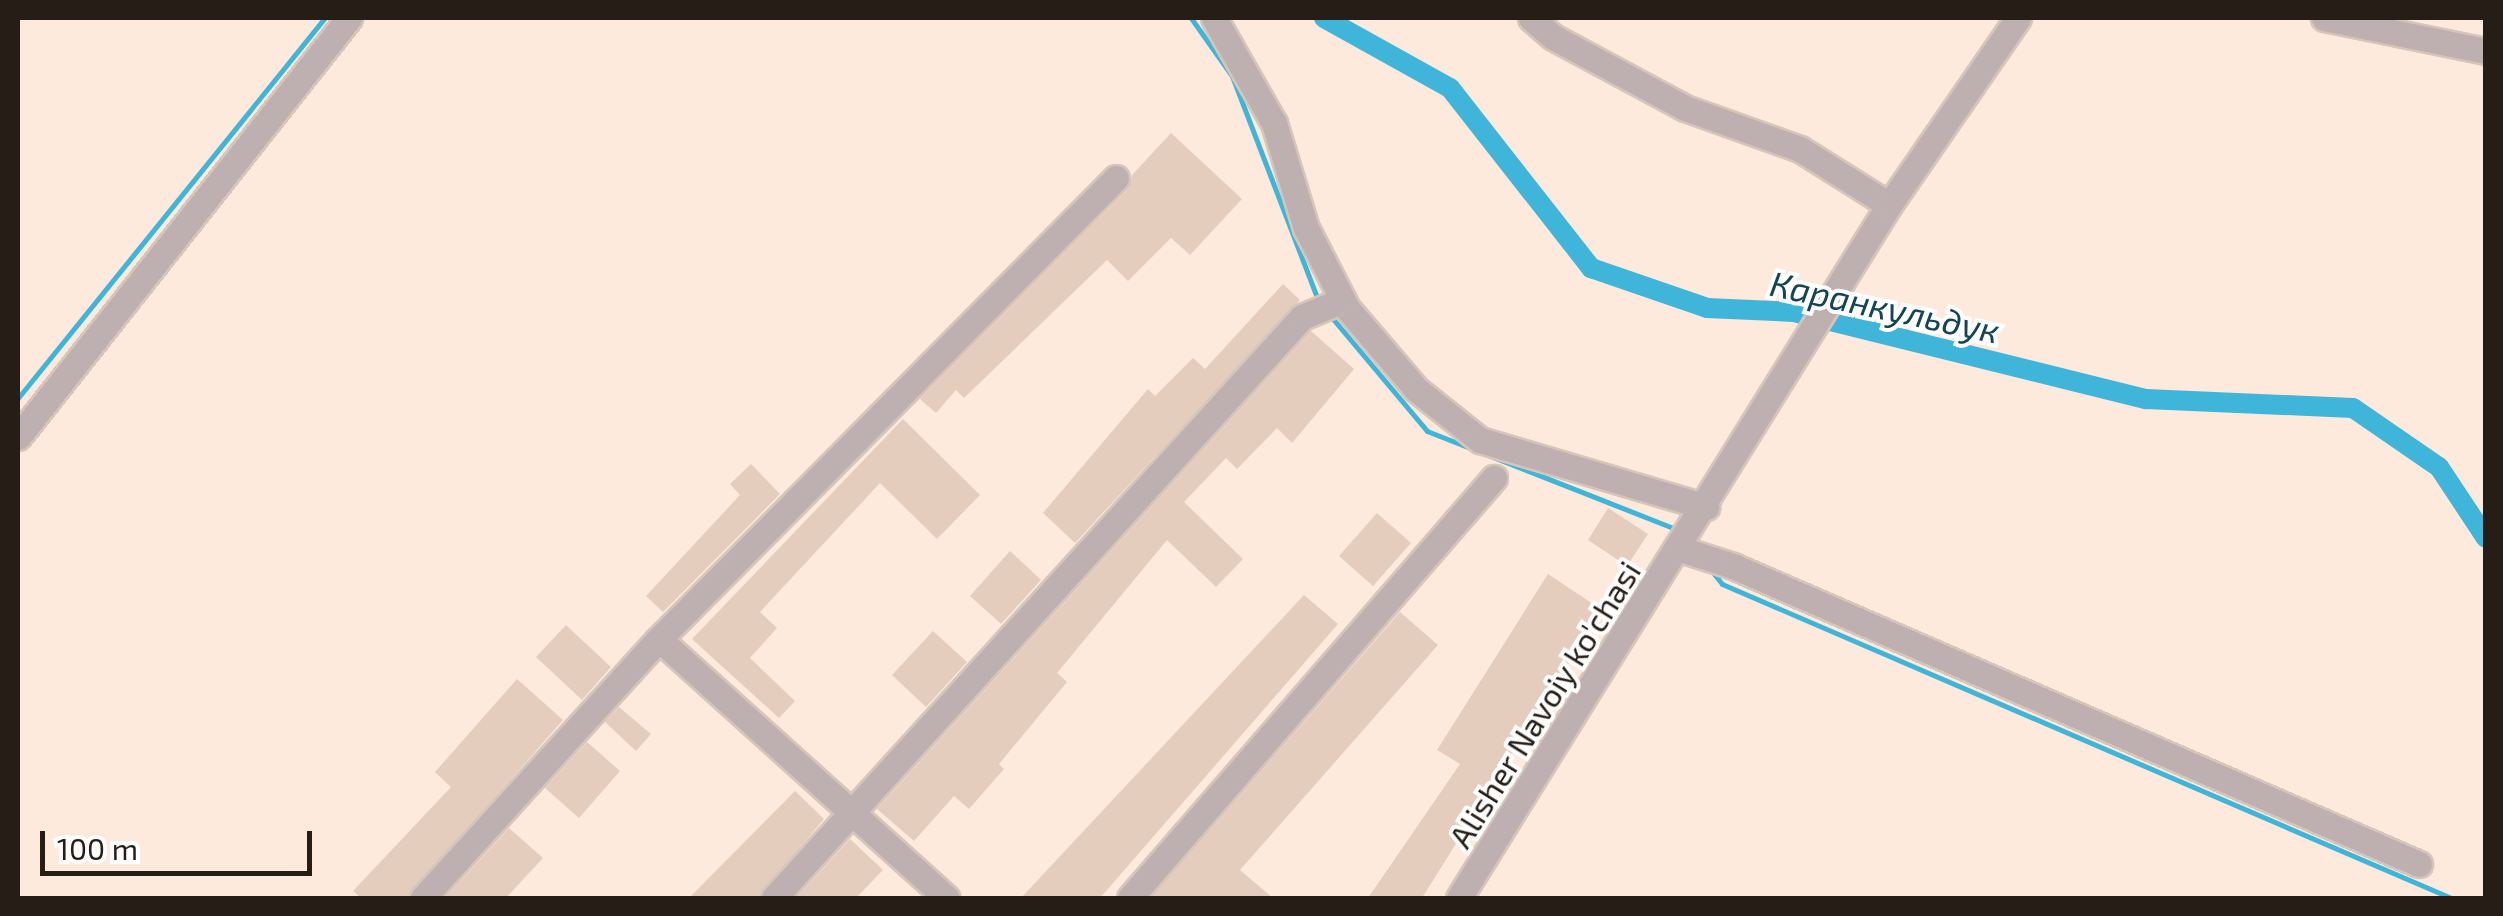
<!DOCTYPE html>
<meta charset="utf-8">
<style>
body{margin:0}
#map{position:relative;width:2503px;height:916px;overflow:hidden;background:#fdeadd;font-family:"Exo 2",sans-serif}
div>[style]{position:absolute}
.stream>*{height:5px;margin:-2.5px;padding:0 2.5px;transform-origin:2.5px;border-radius:2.5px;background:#3fb5da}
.canal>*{height:20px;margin:-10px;padding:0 10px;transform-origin:10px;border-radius:10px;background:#3fb5da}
.building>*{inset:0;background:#e4cdbd}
.roads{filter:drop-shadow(2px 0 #d6c5b9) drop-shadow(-2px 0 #d6c5b9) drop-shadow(0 2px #d6c5b9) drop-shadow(0 -2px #d6c5b9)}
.minor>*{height:25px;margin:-12.5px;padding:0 12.5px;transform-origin:12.5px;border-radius:12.5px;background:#beb0b1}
span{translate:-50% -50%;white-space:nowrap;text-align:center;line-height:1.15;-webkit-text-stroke:8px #fff;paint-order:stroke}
.street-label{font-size:32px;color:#261d17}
.water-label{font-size:35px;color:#134555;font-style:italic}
.frame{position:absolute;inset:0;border:20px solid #261d17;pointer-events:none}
.scale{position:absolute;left:40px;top:831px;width:272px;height:45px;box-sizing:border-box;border:5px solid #261d17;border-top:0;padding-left:12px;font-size:30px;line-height:35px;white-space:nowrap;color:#261d17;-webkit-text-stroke:8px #fff;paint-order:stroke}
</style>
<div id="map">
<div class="stream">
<i style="left:1191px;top:18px;width:71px;rotate:54.7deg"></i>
<i style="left:1232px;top:76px;width:240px;rotate:69deg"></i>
<i style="left:1328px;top:313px;width:154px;rotate:50deg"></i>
<i style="left:1427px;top:431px;width:270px;rotate:21.5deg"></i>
<i style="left:18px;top:398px;width:489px;rotate:-51.1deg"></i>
<i style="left:1710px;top:569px;width:19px;rotate:51deg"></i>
<i style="left:1722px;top:584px;width:794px;rotate:23.3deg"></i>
</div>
<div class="canal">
<i style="left:1324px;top:18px;width:144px;rotate:29.1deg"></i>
<i style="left:1450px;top:88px;width:229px;rotate:51.9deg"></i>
<i style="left:1591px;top:268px;width:123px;rotate:19deg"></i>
<i style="left:1707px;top:308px;width:87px;rotate:2.6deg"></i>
<i style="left:1794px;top:312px;width:363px;rotate:13.9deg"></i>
<i style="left:2146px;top:399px;width:207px;rotate:2.5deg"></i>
<i style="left:2353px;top:408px;width:104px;rotate:34.5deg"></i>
<i style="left:2439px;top:467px;width:85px;rotate:56.5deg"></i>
</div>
<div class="building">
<i style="clip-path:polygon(1171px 133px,1242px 199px,1190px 255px,1171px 238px,1128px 281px,1107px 260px,964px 398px,956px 390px,936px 413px,920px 399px,1128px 189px,1132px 175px)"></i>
<i style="clip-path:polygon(1283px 284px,1300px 300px,1075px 543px,1043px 513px,1148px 389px,1155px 396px,1193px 358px,1205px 369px)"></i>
<i style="clip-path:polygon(1311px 331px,1354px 369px,1292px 443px,1277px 428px,1237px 469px,1226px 458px,1184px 502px,1243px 559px,1216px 587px,1167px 540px,1057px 673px,1067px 682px,999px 764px,1004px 769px,969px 809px,954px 796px,914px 841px,877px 809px)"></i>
<i style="clip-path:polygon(903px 419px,980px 495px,937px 539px,880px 483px,760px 612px,777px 628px,750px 658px,795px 701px,779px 718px,692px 639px)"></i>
<i style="clip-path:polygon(751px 464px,780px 494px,663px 612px,646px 596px,740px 495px,730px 484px)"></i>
<i style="clip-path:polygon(1608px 508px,1648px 534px,1627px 566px,1588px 540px)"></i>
<i style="clip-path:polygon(1377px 513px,1411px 543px,1373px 586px,1339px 556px)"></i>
<i style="clip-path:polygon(1010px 551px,1041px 580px,1001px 624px,970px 596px)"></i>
<i style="clip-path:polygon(1548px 574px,1602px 610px,1422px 898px,1368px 898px,1460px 764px,1437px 750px)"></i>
<i style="clip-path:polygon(1304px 595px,1338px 624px,1100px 898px,1021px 898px)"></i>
<i style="clip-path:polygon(1400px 612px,1438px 645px,1240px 870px,1273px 898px,1151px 898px)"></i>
<i style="clip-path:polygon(566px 625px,611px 667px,582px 700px,536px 657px)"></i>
<i style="clip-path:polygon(933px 631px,967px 662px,926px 707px,892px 675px)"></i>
<i style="clip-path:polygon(517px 679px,563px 720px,407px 898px,361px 898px,353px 891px,451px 787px,435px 772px)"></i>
<i style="clip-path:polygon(619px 707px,651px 734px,636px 751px,605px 722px)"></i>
<i style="clip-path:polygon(587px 742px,620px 771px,579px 818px,545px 788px)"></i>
<i style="clip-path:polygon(795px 791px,824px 819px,758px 898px,689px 898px)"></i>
<i style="clip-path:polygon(509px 828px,543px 858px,506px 898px,445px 898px)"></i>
<i style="clip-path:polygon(850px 839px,883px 870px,856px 898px,796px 898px)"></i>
</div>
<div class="roads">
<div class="minor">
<i style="left:1214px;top:18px;width:121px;rotate:60.3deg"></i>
<i style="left:1274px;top:123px;width:110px;rotate:73.1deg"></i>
<i style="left:1306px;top:228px;width:90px;rotate:62.9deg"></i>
<i style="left:1347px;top:308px;width:106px;rotate:49.6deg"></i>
<i style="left:1416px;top:389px;width:82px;rotate:38.6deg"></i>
<i style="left:1480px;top:440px;width:236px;rotate:16.5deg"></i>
<i style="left:1531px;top:18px;width:29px;rotate:41deg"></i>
<i style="left:1553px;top:37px;width:150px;rotate:28.3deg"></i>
<i style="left:1685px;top:108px;width:122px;rotate:19.6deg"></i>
<i style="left:1800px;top:149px;width:105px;rotate:32.2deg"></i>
<i style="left:2324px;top:18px;width:165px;rotate:11.5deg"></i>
<i style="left:18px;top:437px;width:534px;rotate:-51.69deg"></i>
<i style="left:1680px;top:549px;width:56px;rotate:17.8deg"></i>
<i style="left:1733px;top:566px;width:748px;rotate:23.48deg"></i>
<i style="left:659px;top:639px;width:387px;rotate:42deg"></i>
<i style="left:423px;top:898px;width:350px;rotate:-47.7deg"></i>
<i style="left:659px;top:639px;width:649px;rotate:-45.25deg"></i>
<i style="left:774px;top:898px;width:785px;rotate:-47.74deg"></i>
<i style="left:1302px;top:317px;width:44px;rotate:-22.5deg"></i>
<i style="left:1130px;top:898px;width:556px;rotate:-49.09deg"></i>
<i style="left:1459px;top:898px;width:816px;rotate:-58.18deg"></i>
<i style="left:1889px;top:205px;width:227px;rotate:-55.4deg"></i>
</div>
</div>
<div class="street-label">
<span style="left:1544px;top:704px;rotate:-58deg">Alisher Navoiy ko'chasi</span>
</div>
<div class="water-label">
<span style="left:1885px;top:306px;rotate:12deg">Каранкульдук</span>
</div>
<div class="frame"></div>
<div class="scale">100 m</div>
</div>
